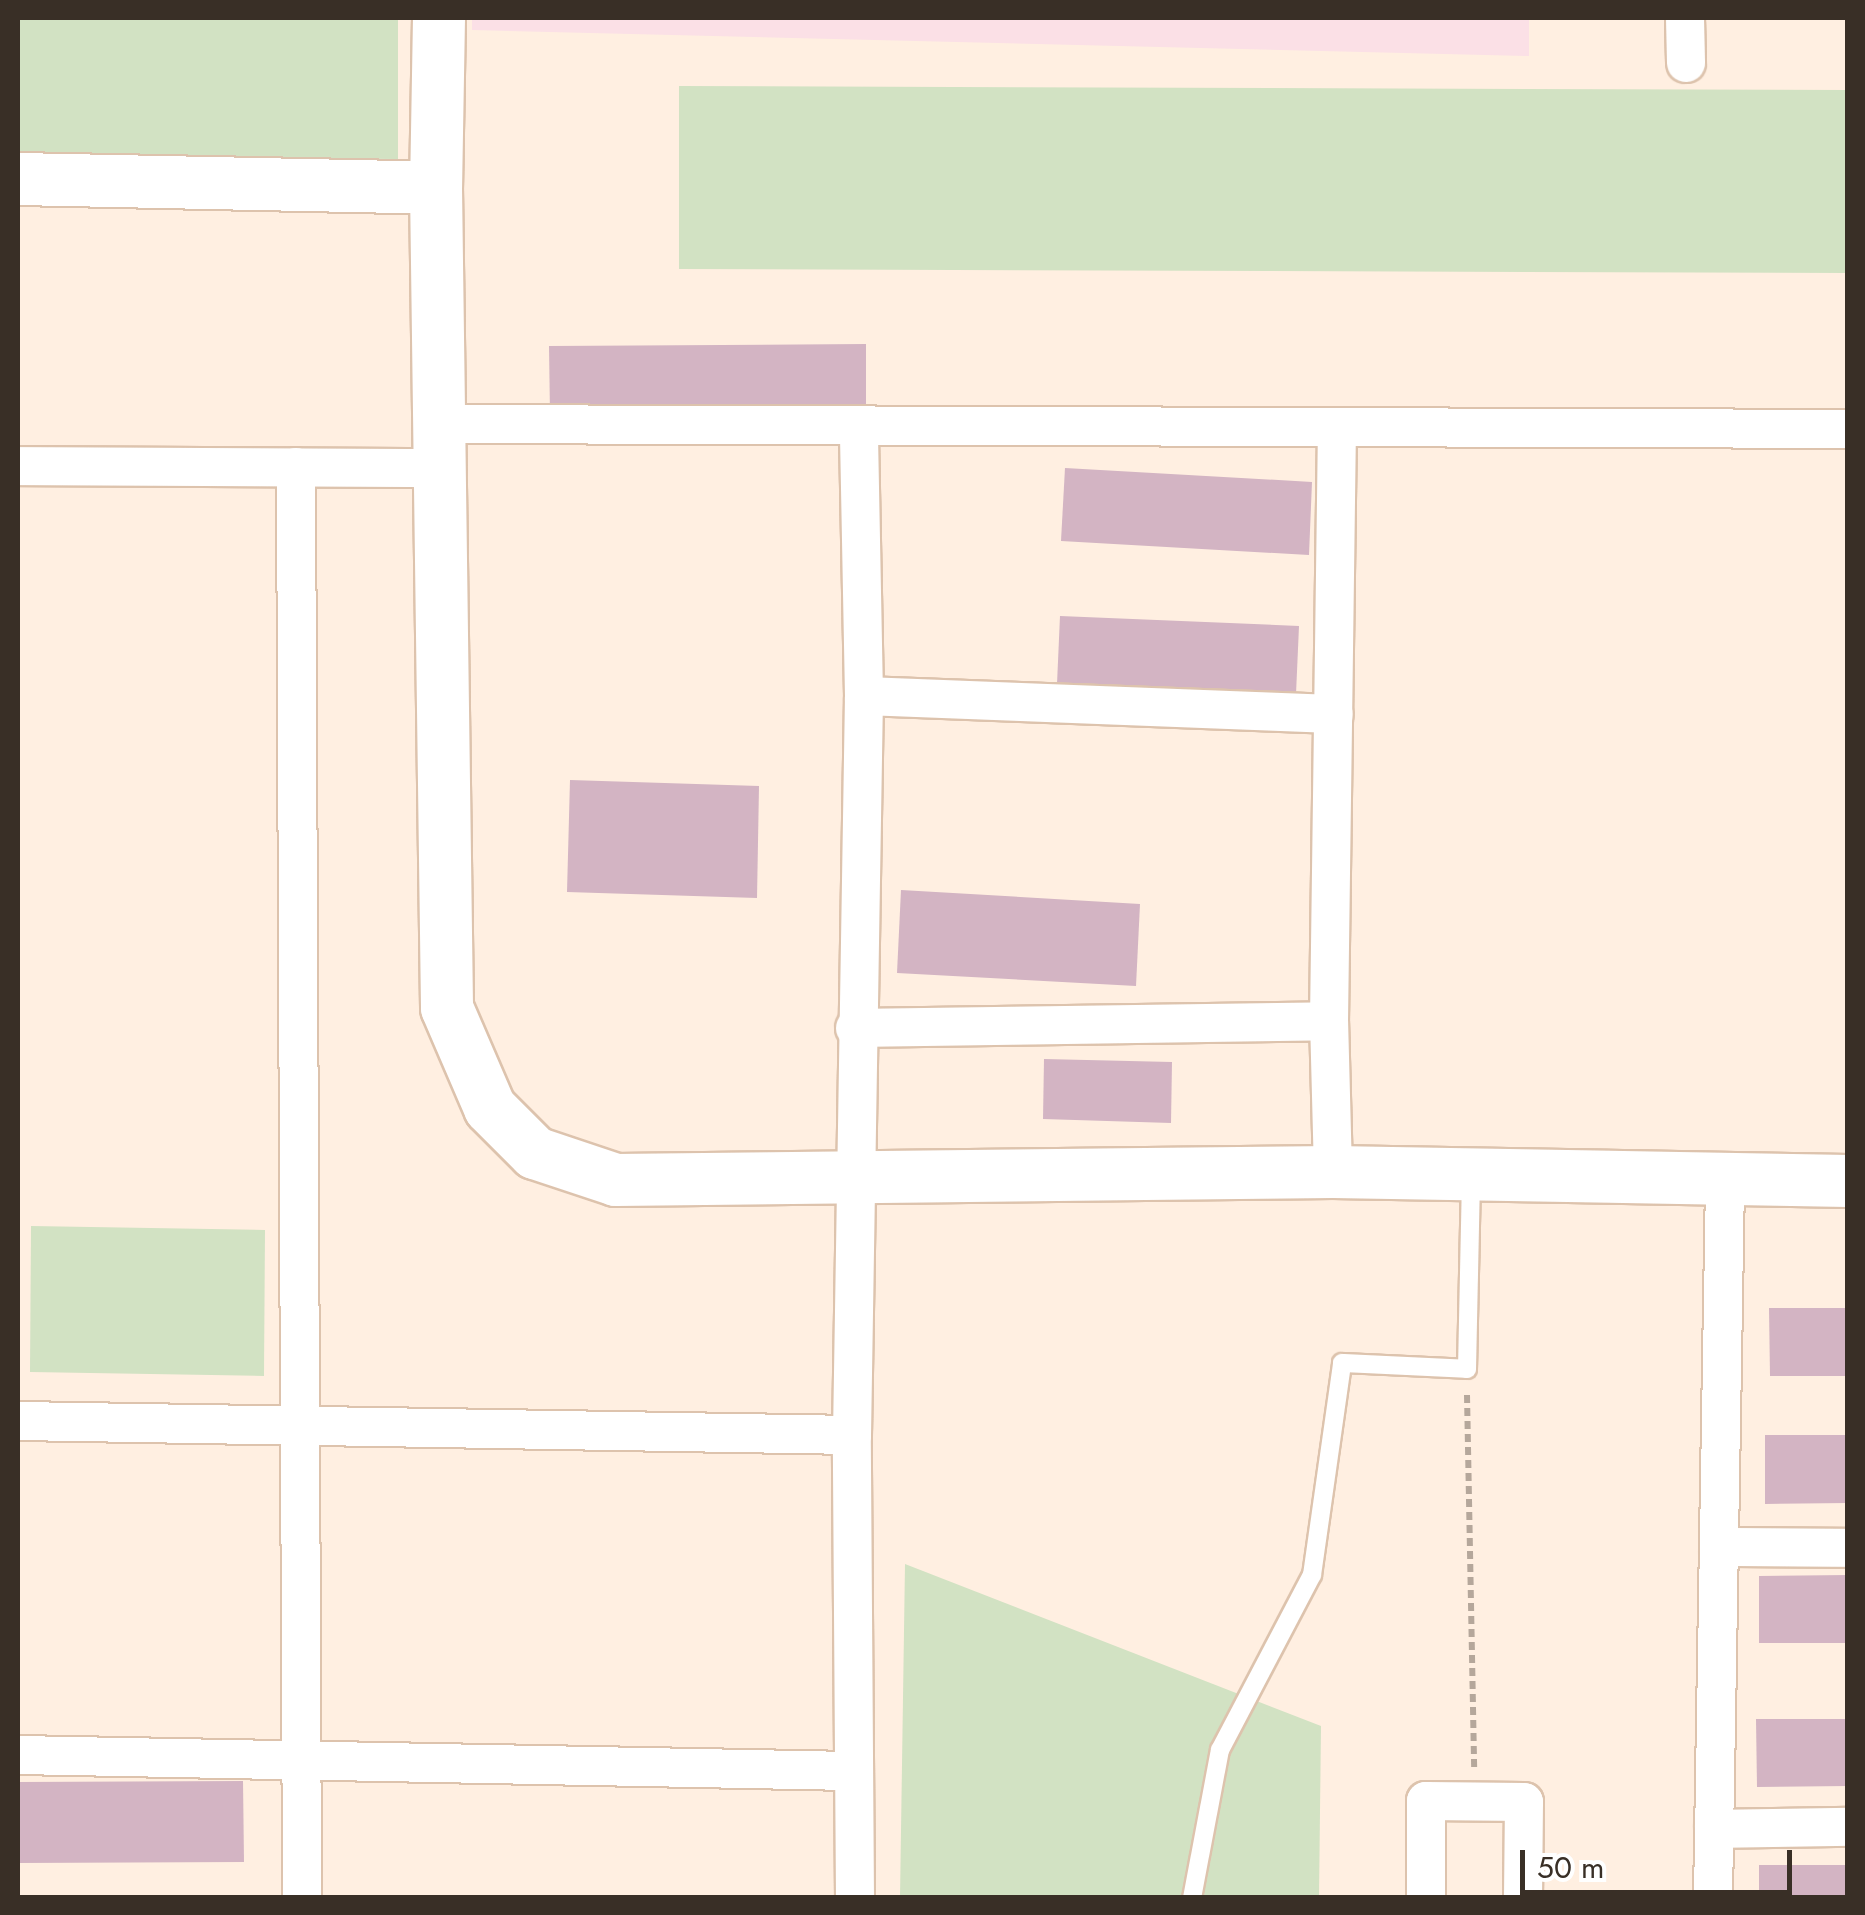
<!DOCTYPE html>
<style>
body{margin:0}
#map{position:relative;width:1865px;height:1915px;overflow:hidden;background:#ffefe1;font-family:Jost,sans-serif}
div>[style]{position:absolute}
.education>*{inset:0;background:#fbe0e6}
.green>*{inset:0;background:#d2e2c3}
.building>*{inset:0;background:#d3b4c3}
.path>*{height:6px;margin-top:-3px;transform-origin:0;background:repeating-linear-gradient(90deg,#b5a79b 0 8px,transparent 0 13px)}
.roads{filter:drop-shadow(2px 0 #ddc3ad) drop-shadow(-2px 0 #ddc3ad) drop-shadow(0 2px #ddc3ad) drop-shadow(0 -2px #ddc3ad)}
.lane>*{height:18px;margin:-9px;padding:0 9px;transform-origin:9px;border-radius:9px;background:#fff}
.street>*{height:38px;margin:-19px;padding:0 19px;transform-origin:19px;border-radius:19px;background:#fff}
.secondary>*{height:52px;margin:-26px;padding:0 26px;transform-origin:26px;border-radius:26px;background:#fff}
span{translate:-50% -50%;white-space:nowrap;text-align:center;line-height:1.15;-webkit-text-stroke:8px #fff;paint-order:stroke}
.frame{position:absolute;inset:0;border:20px solid #392f26;pointer-events:none}
.scale{position:absolute;left:1520px;top:1850px;width:272px;height:45px;box-sizing:border-box;border:5px solid #392f26;border-top:0;padding-left:12px;font-size:30px;line-height:35px;white-space:nowrap;color:#392f26;-webkit-text-stroke:8px #fff;paint-order:stroke}
</style>
<div id="map">
<div class="education">
<i style="clip-path:polygon(472px 18px,1529px 18px,1529px 56px,472px 30px)"></i>
</div>
<div class="green">
<i style="clip-path:polygon(18px 18px,398px 18px,398px 159px,18px 157px)"></i>
<i style="clip-path:polygon(679px 86px,1847px 90px,1847px 273px,679px 269px)"></i>
<i style="clip-path:polygon(31px 1226px,265px 1230px,264px 1376px,30px 1372px)"></i>
<i style="clip-path:polygon(905px 1564px,1321px 1726px,1319px 1897px,900px 1898px)"></i>
</div>
<div class="building">
<i style="clip-path:polygon(866px 344px,866px 414px,550px 415px,549px 346px)"></i>
<i style="clip-path:polygon(1065px 468px,1312px 482px,1309px 555px,1061px 541px)"></i>
<i style="clip-path:polygon(1060px 616px,1299px 626px,1296px 694px,1057px 684px)"></i>
<i style="clip-path:polygon(570px 780px,759px 786px,757px 898px,567px 892px)"></i>
<i style="clip-path:polygon(901px 890px,1140px 904px,1136px 986px,897px 973px)"></i>
<i style="clip-path:polygon(1044px 1059px,1172px 1062px,1171px 1123px,1043px 1119px)"></i>
<i style="clip-path:polygon(1769px 1308px,1848px 1308px,1848px 1376px,1770px 1376px)"></i>
<i style="clip-path:polygon(1765px 1435px,1848px 1435px,1848px 1503px,1765px 1504px)"></i>
<i style="clip-path:polygon(1848px 1575px,1848px 1643px,1759px 1643px,1759px 1576px)"></i>
<i style="clip-path:polygon(1756px 1719px,1848px 1719px,1848px 1786px,1757px 1787px)"></i>
<i style="clip-path:polygon(243px 1781px,244px 1862px,18px 1863px,18px 1782px)"></i>
<i style="clip-path:polygon(1759px 1865px,1848px 1865px,1848px 1898px,1759px 1898px)"></i>
</div>
<div class="path">
<i style="left:1467px;top:1395px;width:373px;rotate:88.9deg"></i>
</div>
<div class="roads">
<div class="lane">
<i style="left:1192px;top:1898px;width:151px;rotate:-79.3deg"></i>
<i style="left:1220px;top:1750px;width:198px;rotate:-62.3deg"></i>
<i style="left:1312px;top:1575px;width:214px;rotate:-81.9deg"></i>
<i style="left:1342px;top:1363px;width:125px;rotate:2.7deg"></i>
<i style="left:1467px;top:1369px;width:190px;rotate:-88.8deg"></i>
</div>
<div class="street">
<i style="left:1685px;top:18px;width:45px;rotate:88.7deg"></i>
<i style="left:441px;top:424px;width:1407px;rotate:0.2deg"></i>
<i style="left:18px;top:466px;width:422px;rotate:0.3deg"></i>
<i style="left:296px;top:467px;width:1431px;rotate:89.76deg"></i>
<i style="left:864px;top:696px;width:470px;rotate:2.2deg"></i>
<i style="left:855px;top:1028px;width:474px;rotate:-0.8deg"></i>
<i style="left:1333px;top:1172px;width:151px;rotate:-91.5deg"></i>
<i style="left:1329px;top:1021px;width:592px;rotate:-89.23deg"></i>
<i style="left:18px;top:1421px;width:834px;rotate:0.96deg"></i>
<i style="left:1719px;top:1547px;width:129px;rotate:0.4deg"></i>
<i style="left:18px;top:1755px;width:835px;rotate:1.1deg"></i>
<i style="left:1714px;top:1829px;width:134px;rotate:-0.9deg"></i>
<i style="left:855px;top:1898px;width:463px;rotate:-90.4deg"></i>
<i style="left:852px;top:1435px;width:739px;rotate:-89.07deg"></i>
<i style="left:864px;top:696px;width:268px;rotate:-91.1deg"></i>
<i style="left:1426px;top:1898px;width:97px;rotate:-90deg"></i>
<i style="left:1426px;top:1801px;width:98px;rotate:0.6deg"></i>
<i style="left:1524px;top:1802px;width:96px;rotate:90.6deg"></i>
<i style="left:1713px;top:1898px;width:718px;rotate:-89.04deg"></i>
</div>
<div class="secondary">
<i style="left:439px;top:18px;width:170px;rotate:91deg"></i>
<i style="left:436px;top:188px;width:820px;rotate:89.23deg"></i>
<i style="left:447px;top:1008px;width:109px;rotate:66.7deg"></i>
<i style="left:490px;top:1108px;width:64px;rotate:45deg"></i>
<i style="left:535px;top:1153px;width:85px;rotate:18.4deg"></i>
<i style="left:616px;top:1180px;width:717px;rotate:-0.64deg"></i>
<i style="left:1333px;top:1172px;width:515px;rotate:1deg"></i>
<i style="left:18px;top:179px;width:418px;rotate:1.2deg"></i>
</div>
</div>
<div class="frame"></div>
<div class="scale">50 m</div>
</div>
